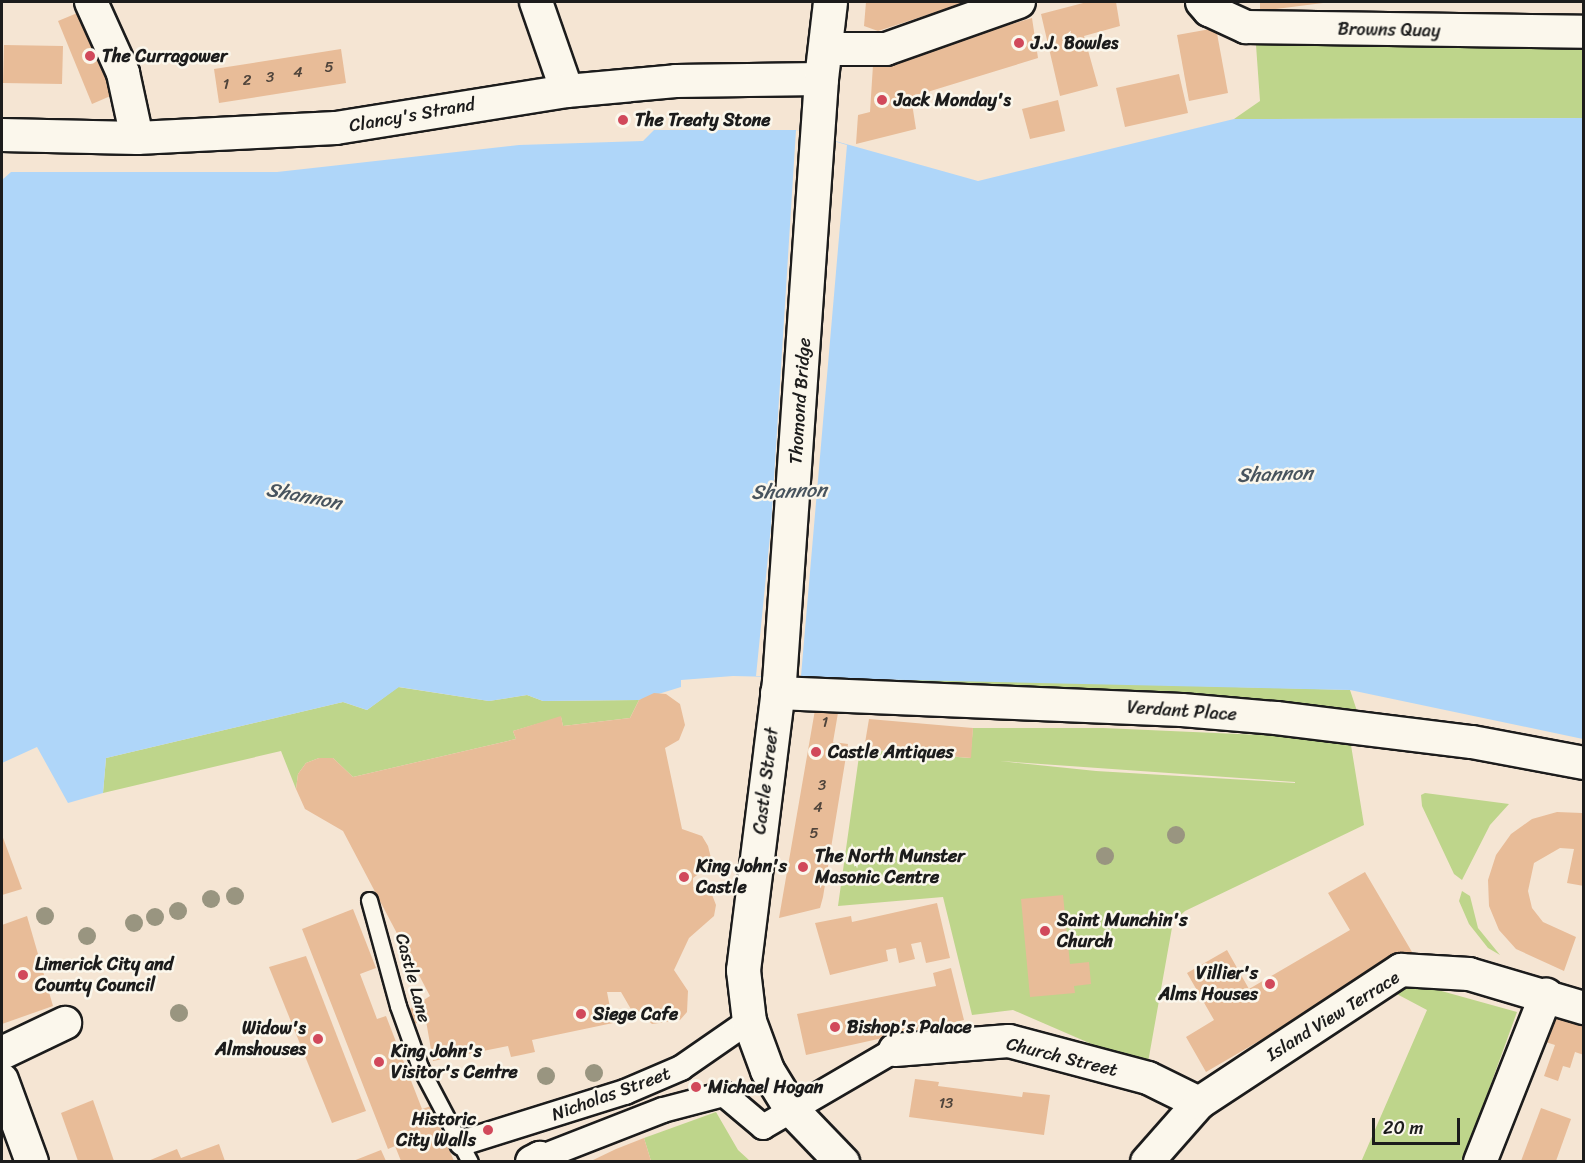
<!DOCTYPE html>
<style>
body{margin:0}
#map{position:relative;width:1585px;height:1163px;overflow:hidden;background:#f5e5d3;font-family:Sriracha,sans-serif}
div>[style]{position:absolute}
.green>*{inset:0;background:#bed58b}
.water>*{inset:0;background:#afd6f9}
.pier>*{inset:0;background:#f5e5d3}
.building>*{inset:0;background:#e8bc98}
.roads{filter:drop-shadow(2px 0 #1c1c1c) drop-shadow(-2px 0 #1c1c1c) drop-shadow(0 2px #1c1c1c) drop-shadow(0 -2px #1c1c1c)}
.service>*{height:15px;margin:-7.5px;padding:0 7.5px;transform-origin:7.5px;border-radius:7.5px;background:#fbf7ec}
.pedestrian>*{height:24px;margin:-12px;padding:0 12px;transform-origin:12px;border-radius:12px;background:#fbf7ec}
.minor>*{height:32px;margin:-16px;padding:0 16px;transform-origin:16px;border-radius:16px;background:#fbf7ec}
.secondary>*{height:33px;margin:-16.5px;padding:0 16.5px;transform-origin:16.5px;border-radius:16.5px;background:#fbf7ec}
.trees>*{width:18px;height:18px;margin:-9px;border-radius:50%;background:#999580}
.dots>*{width:16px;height:16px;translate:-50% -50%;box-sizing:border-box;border:3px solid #fbf7ec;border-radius:50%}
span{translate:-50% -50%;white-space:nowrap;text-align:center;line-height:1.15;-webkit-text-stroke:5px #fbf7ec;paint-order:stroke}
.number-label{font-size:15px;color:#4f443b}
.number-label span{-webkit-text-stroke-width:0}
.street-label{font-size:18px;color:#1c1c1c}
.poi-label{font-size:18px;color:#1c1c1c;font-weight:700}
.left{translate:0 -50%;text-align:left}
.right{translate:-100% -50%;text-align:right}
.water-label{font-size:20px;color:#48545e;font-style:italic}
.frame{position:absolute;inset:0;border:3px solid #1c1c1c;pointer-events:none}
.scale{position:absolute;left:1372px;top:1118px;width:88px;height:27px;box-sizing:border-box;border:3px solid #1c1c1c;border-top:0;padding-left:8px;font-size:18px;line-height:21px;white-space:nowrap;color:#1c1c1c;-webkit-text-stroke:4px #fbf7ec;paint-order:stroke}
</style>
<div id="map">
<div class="green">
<i style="clip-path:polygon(1583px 43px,1583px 118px,1234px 119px,1260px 101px,1256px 45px)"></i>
<i style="clip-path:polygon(870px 677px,1350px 690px,1359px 717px)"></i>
<i style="clip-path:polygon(398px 687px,489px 701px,527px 695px,543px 701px,639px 700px,630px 718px,563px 726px,561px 717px,513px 731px,516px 739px,353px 777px,333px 758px,319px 758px,306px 763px,298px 774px,296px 789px,281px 751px,103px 793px,106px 758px,343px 702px,367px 710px)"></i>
<i style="clip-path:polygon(evenodd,973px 728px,1103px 728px,1350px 739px,1364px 825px,1185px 911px,1173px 922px,1147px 1068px,1013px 1010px,972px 1015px,943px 897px,838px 906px,860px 749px,970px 758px,973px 728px,1000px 761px,1295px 782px,1295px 783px,1096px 771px,1000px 761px)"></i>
<i style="clip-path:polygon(1425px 793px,1509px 804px,1490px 825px,1462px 880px,1454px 874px,1422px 806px,1421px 795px)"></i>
<i style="clip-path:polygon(1462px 891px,1470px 896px,1478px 928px,1500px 955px,1488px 948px,1469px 924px,1459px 901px)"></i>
<i style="clip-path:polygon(1409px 982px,1517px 1012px,1463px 1161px,1361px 1162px,1427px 1010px,1393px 992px)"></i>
<i style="clip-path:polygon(716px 1112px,738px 1150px,750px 1161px,651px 1161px,644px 1138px)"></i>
</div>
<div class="water">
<i style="clip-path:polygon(1583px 118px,1583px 739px,1350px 690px,733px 676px,681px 680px,681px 687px,639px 700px,543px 701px,527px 695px,489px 701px,399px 687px,367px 710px,343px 702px,106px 758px,103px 793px,68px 803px,37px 747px,2px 763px,2px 180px,11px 172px,277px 172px,519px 145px,643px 141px,654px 130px,796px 130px,978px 181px,1234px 119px)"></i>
</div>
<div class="pier">
<i style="clip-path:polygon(796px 130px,847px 145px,801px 676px,756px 676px,771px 526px)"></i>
</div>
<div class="building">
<i style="clip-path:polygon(866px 2px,967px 2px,878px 31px,864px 26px)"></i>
<i style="clip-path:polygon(1087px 2px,1116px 2px,1120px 26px,1084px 36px,1098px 86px,1060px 96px,1041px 14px)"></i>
<i style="clip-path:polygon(1260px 2px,1323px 2px,1323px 3px,1260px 11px)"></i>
<i style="clip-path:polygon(87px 9px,122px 91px,92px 104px,58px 21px)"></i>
<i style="clip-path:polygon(1032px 18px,1038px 58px,911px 97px,916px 129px,856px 144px,858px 115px,870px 112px,873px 65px)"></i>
<i style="clip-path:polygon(1216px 28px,1228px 93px,1189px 101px,1177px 35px)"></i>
<i style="clip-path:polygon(4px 45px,63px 46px,62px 84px,3px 83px)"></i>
<i style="clip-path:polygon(341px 49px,346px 83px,219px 103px,214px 69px)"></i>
<i style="clip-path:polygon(1179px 74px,1188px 113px,1125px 127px,1116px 88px)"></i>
<i style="clip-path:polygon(1058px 100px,1065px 131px,1030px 139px,1022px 109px)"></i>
<i style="clip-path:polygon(654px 693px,666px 694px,680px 704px,685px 725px,679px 740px,665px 748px,682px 829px,702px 836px,708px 846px,711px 858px,707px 868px,693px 878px,693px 887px,702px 886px,711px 892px,716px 905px,714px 916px,689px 938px,674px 970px,688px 991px,687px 1012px,680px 1020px,652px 1024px,636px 1009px,632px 1011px,621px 992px,607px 992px,613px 1023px,532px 1040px,535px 1052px,521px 1055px,511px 1057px,508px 1046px,433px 1061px,425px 1015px,411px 1028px,405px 1012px,430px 996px,343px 831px,305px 809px,296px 789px,298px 774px,306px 763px,319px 758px,333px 758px,353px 777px,516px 739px,513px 731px,561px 716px,563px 726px,630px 718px,639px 700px)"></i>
<i style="clip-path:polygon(816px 704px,839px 707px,833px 742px,848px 744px,823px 897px,820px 908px,779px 918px)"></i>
<i style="clip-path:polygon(869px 719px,973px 728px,971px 758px,864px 749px)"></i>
<i style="clip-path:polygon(1557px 812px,1582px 813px,1584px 886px,1567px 883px,1574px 849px,1560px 848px,1534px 863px,1528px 891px,1532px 908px,1543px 922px,1576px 937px,1564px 971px,1516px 949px,1499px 930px,1489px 906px,1488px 880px,1496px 855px,1511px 834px,1532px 819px)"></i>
<i style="clip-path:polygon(2px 835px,22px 889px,2px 895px)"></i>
<i style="clip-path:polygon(1365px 872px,1412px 952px,1206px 1072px,1186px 1037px,1214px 1020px,1187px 973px,1227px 950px,1249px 989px,1350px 930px,1328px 893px)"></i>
<i style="clip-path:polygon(1063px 895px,1070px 964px,1089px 962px,1091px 984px,1074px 986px,1075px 993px,1030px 997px,1021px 899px)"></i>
<i style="clip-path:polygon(937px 903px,950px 958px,926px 963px,921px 942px,911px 944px,915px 959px,899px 963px,896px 948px,886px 950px,888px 961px,830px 975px,815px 923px,851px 916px,852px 922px)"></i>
<i style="clip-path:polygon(353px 909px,376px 968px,360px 974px,377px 1019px,386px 1016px,422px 1109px,431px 1106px,454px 1161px,401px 1161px,395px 1146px,388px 1149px,302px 929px)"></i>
<i style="clip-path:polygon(27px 916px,53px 1006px,2px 1024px,2px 925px)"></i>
<i style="clip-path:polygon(306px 956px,366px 1111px,332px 1123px,269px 967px)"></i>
<i style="clip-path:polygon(951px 968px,964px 1020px,806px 1055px,797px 1014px,936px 986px,933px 973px)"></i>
<i style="clip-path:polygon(1546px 1009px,1584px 1022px,1584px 1055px,1575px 1052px,1570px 1068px,1563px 1066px,1558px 1081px,1544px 1076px,1555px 1045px,1536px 1039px)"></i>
<i style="clip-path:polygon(915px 1079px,939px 1082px,938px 1086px,1022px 1097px,1023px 1092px,1050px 1095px,1044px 1135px,909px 1117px)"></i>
<i style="clip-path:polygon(93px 1100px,101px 1123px,114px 1161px,78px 1161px,61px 1113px)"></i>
<i style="clip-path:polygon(1541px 1108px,1571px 1119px,1556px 1161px,1521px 1161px)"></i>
<i style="clip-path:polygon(644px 1138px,651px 1161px,591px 1161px,616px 1149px)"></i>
<i style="clip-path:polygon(219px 1144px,225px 1161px,148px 1161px,177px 1149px,181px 1158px)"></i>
<i style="clip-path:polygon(381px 1150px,386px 1161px,353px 1161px)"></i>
</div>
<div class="roads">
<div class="service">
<i style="left:369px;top:900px;width:110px;rotate:74.7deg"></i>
<i style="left:398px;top:1006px;width:65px;rotate:70.2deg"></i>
<i style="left:420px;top:1067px;width:107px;rotate:62.2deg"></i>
</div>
<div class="pedestrian">
<i style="left:462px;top:1143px;width:171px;rotate:-17.4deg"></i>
<i style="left:625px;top:1092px;width:61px;rotate:-23.2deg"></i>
<i style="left:681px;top:1068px;width:83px;rotate:-34.7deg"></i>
<i style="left:540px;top:1158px;width:132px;rotate:-21.3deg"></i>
<i style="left:663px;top:1110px;width:63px;rotate:-14.7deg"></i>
<i style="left:724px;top:1094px;width:51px;rotate:40.2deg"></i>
<i style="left:763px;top:1127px;width:153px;rotate:-30.3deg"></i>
</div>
<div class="minor">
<i style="left:91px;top:2px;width:78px;rotate:65.7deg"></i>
<i style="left:123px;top:73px;width:66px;rotate:77.8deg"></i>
<i style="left:536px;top:2px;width:94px;rotate:70.8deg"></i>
<i style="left:1202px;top:2px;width:11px;rotate:49deg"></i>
<i style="left:1209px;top:10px;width:41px;rotate:24.7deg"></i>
<i style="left:1246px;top:27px;width:338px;rotate:0.8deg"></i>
<i style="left:825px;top:49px;width:61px"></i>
<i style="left:886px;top:49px;width:141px;rotate:-19.5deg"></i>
<i style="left:2px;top:135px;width:135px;rotate:1.3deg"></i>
<i style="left:137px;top:138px;width:199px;rotate:-2.9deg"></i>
<i style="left:336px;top:128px;width:234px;rotate:-9.1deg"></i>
<i style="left:567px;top:91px;width:109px;rotate:-5.2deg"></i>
<i style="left:676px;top:81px;width:145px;rotate:-0.8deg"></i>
<i style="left:777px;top:693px;width:405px;rotate:2.4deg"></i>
<i style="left:1182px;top:710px;width:94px;rotate:4.9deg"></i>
<i style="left:1276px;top:718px;width:197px;rotate:7deg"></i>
<i style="left:1472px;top:742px;width:114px;rotate:10.6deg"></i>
<i style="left:895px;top:1050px;width:114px;rotate:-4.5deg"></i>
<i style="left:1009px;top:1041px;width:144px;rotate:14.9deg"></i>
<i style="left:1148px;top:1078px;width:57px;rotate:26.1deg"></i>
<i style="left:2px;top:1053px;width:70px;rotate:-25.5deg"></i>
<i style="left:2px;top:1080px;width:87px;rotate:69.9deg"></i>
<i style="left:532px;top:1162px;width:9px;rotate:-27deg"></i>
<i style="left:540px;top:1158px;width:4px;rotate:76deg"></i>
<i style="left:1147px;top:1162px;width:79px;rotate:-48.6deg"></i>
<i style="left:1199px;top:1103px;width:242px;rotate:-33.4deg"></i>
<i style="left:1401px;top:970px;width:68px;rotate:3.4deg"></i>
<i style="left:1469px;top:974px;width:120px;rotate:16.5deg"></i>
<i style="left:1480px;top:1162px;width:180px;rotate:-68.4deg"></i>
</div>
<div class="secondary">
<i style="left:830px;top:2px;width:78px;rotate:96.7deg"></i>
<i style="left:821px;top:79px;width:603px;rotate:93.99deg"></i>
<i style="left:779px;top:681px;width:291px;rotate:97.1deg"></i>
<i style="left:743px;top:970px;width:51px;rotate:83.3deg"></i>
<i style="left:749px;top:1021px;width:52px;rotate:69.8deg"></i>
<i style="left:767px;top:1070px;width:46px;rotate:58.4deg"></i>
<i style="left:791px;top:1109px;width:74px;rotate:46.1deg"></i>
</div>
</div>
<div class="trees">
<i style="left:1176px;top:835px"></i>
<i style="left:1105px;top:856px"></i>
<i style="left:235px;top:896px"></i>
<i style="left:211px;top:899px"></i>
<i style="left:178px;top:911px"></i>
<i style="left:45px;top:916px"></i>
<i style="left:155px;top:917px"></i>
<i style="left:134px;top:923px"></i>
<i style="left:87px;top:936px"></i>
<i style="left:179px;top:1013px"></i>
<i style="left:594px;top:1073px"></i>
<i style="left:546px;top:1076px"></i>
</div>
<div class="dots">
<i style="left:1019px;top:43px;background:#d1495b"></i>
<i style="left:90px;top:56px;background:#d1495b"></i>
<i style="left:882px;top:100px;background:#d1495b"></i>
<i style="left:623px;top:120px;background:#d1495b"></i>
<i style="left:816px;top:752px;background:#d1495b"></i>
<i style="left:803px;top:867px;background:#d1495b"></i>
<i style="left:684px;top:877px;background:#d1495b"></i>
<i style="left:1045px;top:931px;background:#d1495b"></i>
<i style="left:23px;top:975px;background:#d1495b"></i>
<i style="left:1270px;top:984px;background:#d1495b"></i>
<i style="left:581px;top:1014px;background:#d1495b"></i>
<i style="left:835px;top:1027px;background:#d1495b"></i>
<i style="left:318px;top:1039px;background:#d1495b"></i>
<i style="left:379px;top:1062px;background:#d1495b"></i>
<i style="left:696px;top:1087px;background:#d1495b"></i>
<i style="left:488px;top:1130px;background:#d1495b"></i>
</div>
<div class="number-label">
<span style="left:329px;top:68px">5</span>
<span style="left:298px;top:73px">4</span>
<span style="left:270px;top:78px">3</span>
<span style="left:247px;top:81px">2</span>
<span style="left:226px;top:85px">1</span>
<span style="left:825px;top:723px">1</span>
<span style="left:822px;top:786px">3</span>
<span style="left:818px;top:808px">4</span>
<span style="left:814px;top:834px">5</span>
<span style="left:946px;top:1104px">13</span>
</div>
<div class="street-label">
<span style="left:1389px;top:30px;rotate:1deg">Browns Quay</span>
<span style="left:412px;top:115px;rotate:-10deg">Clancy's Strand</span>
<span style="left:800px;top:401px;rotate:-86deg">Thomond Bridge</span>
<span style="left:1182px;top:711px;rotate:4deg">Verdant Place</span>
<span style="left:766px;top:781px;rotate:-83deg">Castle Street</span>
<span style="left:413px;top:978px;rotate:75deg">Castle Lane</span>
<span style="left:1333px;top:1016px;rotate:-32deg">Island View Terrace</span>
<span style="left:1062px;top:1057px;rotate:14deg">Church Street</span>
<span style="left:611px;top:1094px;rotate:-20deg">Nicholas Street</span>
</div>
<div class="poi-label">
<span class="left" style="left:1031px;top:43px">J.J. Bowles</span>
<span class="left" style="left:102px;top:56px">The Curragower</span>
<span class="left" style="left:894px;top:100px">Jack Monday's</span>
<span class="left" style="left:635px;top:120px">The Treaty Stone</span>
<span class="left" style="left:828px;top:752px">Castle Antiques</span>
<span class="left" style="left:815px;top:867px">The North Munster<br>Masonic Centre</span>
<span class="left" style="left:696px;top:877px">King John's<br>Castle</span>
<span class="left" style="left:1057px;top:931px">Saint Munchin's<br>Church</span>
<span class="left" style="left:35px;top:975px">Limerick City and<br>County Council</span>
<span class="right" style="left:1258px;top:984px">Villier's<br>Alms Houses</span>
<span class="left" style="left:593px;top:1014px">Siege Cafe</span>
<span class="left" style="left:847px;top:1027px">Bishop's Palace</span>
<span class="right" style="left:306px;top:1039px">Widow's<br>Almshouses</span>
<span class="left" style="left:391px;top:1062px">King John's<br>Visitor's Centre</span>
<span class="left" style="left:708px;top:1087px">Michael Hogan</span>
<span class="right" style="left:476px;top:1130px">Historic<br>City Walls</span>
</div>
<div class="water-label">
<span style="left:1275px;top:474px;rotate:-2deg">Shannon</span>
<span style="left:789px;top:491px;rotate:-2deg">Shannon</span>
<span style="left:304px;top:496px;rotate:11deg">Shannon</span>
</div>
<div class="frame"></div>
<div class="scale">20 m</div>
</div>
